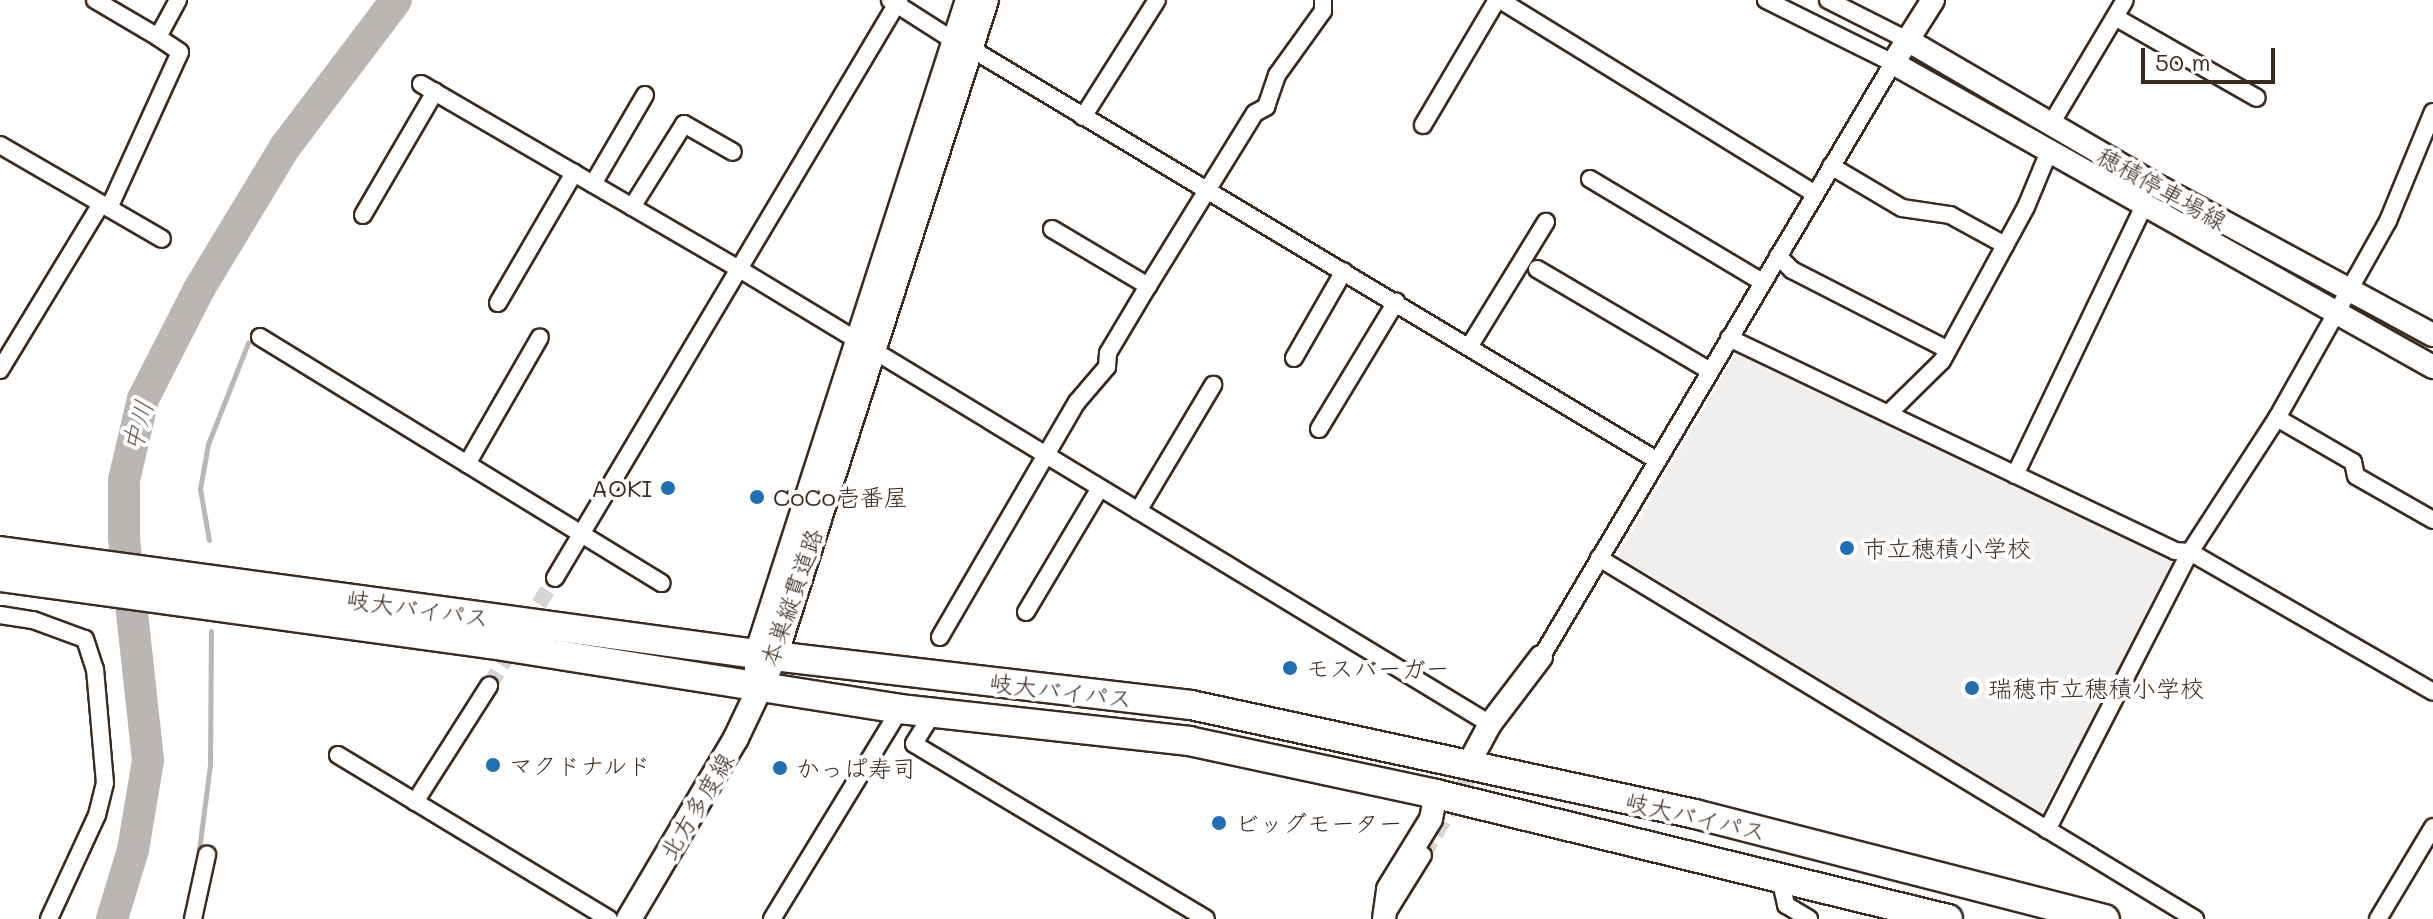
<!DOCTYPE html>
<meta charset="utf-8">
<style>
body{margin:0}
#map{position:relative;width:2433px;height:919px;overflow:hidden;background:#fff;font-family:Mali,"Klee One",sans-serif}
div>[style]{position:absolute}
.built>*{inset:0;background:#f1efee}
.stream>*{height:5px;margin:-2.5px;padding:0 2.5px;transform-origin:2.5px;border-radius:2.5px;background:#bcb6b3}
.river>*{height:32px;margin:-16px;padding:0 16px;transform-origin:16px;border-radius:16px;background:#bcb6b3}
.street-tunnel>*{height:16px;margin-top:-8px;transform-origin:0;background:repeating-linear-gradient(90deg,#d8d4d2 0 16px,transparent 0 24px)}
.roads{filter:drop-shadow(2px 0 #3b2a1e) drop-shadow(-2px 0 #3b2a1e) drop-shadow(0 2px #3b2a1e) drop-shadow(0 -2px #3b2a1e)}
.street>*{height:16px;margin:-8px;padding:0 8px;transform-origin:8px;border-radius:8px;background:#fff}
.secondary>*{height:22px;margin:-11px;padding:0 11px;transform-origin:11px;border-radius:11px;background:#fff}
.primary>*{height:24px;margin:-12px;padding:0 12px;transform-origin:12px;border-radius:12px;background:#fff}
.highway>*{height:28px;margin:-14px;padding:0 14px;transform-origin:14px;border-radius:14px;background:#fff}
.dots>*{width:22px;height:22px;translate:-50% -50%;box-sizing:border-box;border:4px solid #fff;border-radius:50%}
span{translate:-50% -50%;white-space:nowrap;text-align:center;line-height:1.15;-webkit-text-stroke:8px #fff;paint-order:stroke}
.street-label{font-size:24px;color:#3b2a1e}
.poi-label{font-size:24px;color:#3b2a1e}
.right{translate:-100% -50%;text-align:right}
.left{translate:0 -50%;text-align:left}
.water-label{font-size:26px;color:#685b52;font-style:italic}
.scale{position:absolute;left:2141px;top:48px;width:134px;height:36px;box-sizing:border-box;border:4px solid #3b2a1e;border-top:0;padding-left:10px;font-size:24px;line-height:28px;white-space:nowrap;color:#3b2a1e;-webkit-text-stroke:6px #fff;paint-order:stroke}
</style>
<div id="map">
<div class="built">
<i style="clip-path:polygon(1737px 352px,2181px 562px,2041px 814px,1618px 556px)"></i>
</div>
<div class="stream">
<i style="left:209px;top:540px;width:52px;rotate:-100deg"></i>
<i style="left:200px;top:489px;width:46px;rotate:-79.9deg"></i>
<i style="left:208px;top:444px;width:109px;rotate:-68.4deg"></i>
<i style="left:197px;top:865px;width:101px;rotate:-82.6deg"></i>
<i style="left:210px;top:765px;width:134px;rotate:-89.6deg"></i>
</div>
<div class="river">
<i style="left:112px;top:919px;width:72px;rotate:-73.1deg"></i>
<i style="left:133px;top:850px;width:91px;rotate:-80.5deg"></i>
<i style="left:148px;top:760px;width:223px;rotate:-96.2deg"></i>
<i style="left:124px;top:538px;width:58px;rotate:-90deg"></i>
<i style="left:124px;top:480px;width:83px;rotate:-76.8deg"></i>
<i style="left:143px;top:399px;width:123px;rotate:-63deg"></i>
<i style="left:199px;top:289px;width:166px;rotate:-58.8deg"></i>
<i style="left:285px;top:147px;width:184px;rotate:-52.9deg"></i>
</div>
<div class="street-tunnel">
<i style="left:489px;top:686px;width:127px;rotate:-58.6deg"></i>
<i style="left:1423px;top:855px;width:110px;rotate:-59.5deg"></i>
</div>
<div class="roads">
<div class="street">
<i style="left:95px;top:0;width:73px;rotate:30.4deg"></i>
<i style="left:890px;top:0;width:85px;rotate:32.6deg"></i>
<i style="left:1500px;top:0;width:370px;rotate:31.6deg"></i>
<i style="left:1828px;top:0;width:91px;rotate:26.8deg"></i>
<i style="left:2115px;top:17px;width:163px;rotate:29.7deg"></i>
<i style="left:970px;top:48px;width:802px;rotate:30.98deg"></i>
<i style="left:421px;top:84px;width:370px;rotate:30.2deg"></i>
<i style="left:741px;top:270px;width:876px;rotate:31.22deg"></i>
<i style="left:1083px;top:117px;width:138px;rotate:-57.7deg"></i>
<i style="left:2051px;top:124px;width:144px;rotate:-59.2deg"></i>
<i style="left:1423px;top:125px;width:145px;rotate:-59.4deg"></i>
<i style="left:0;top:145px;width:187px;rotate:30.1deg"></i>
<i style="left:1831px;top:166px;width:82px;rotate:30.6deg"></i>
<i style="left:1902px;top:208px;width:49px;rotate:8.3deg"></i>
<i style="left:1950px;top:215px;width:63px;rotate:28.6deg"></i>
<i style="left:1590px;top:179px;width:200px;rotate:30.9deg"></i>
<i style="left:593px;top:184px;width:103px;rotate:-59.7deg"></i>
<i style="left:632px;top:207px;width:98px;rotate:-57.9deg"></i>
<i style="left:684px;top:124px;width:56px;rotate:29.7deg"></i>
<i style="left:109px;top:208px;width:171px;rotate:-65.5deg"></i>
<i style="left:180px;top:52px;width:27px;rotate:-146deg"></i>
<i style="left:158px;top:37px;width:42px;rotate:-61.6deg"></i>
<i style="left:363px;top:215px;width:143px;rotate:-59.7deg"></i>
<i style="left:1052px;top:229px;width:112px;rotate:30.7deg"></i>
<i style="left:1778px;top:256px;width:20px;rotate:45deg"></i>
<i style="left:1792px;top:270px;width:175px;rotate:27.1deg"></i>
<i style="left:1537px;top:269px;width:201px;rotate:30.5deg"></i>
<i style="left:498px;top:303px;width:151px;rotate:-59.7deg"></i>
<i style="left:260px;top:337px;width:471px;rotate:31.5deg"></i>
<i style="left:1729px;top:338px;width:494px;rotate:25.5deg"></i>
<i style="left:2175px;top:551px;width:15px;rotate:4deg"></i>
<i style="left:2190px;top:552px;width:280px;rotate:29.9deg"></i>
<i style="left:1469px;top:347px;width:147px;rotate:-58.4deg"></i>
<i style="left:1294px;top:358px;width:100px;rotate:-60.1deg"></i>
<i style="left:0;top:370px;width:194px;rotate:-58.7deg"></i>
<i style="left:1889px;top:413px;width:74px;rotate:-44.5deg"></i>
<i style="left:1942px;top:361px;width:175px;rotate:-61.4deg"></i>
<i style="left:2026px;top:207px;width:57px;rotate:-67.5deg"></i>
<i style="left:2277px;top:418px;width:88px;rotate:30.1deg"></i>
<i style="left:2353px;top:462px;width:14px;rotate:78deg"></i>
<i style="left:2356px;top:476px;width:89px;rotate:29.7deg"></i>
<i style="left:1319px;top:429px;width:149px;rotate:-58.8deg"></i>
<i style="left:467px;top:464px;width:146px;rotate:-60.1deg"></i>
<i style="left:2015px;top:475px;width:296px;rotate:-64.4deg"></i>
<i style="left:1138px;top:511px;width:147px;rotate:-59.2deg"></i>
<i style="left:1599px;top:558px;width:697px;rotate:31.2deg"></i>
<i style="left:555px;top:578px;width:673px;rotate:-59.24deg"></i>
<i style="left:1026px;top:612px;width:144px;rotate:-59.2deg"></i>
<i style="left:0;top:615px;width:33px;rotate:9deg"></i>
<i style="left:33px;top:620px;width:55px;rotate:20.1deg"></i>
<i style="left:85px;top:639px;width:32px;rotate:72deg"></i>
<i style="left:95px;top:669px;width:114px;rotate:85deg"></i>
<i style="left:105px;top:783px;width:33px;rotate:104deg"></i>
<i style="left:97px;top:815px;width:115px;rotate:114.8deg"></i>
<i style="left:940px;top:637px;width:272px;rotate:-59.8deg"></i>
<i style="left:1077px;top:402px;width:46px;rotate:-49.4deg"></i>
<i style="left:1107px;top:367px;width:14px;rotate:-86deg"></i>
<i style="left:1108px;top:353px;width:78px;rotate:-59.2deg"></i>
<i style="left:1148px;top:286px;width:203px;rotate:-58.3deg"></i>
<i style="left:1255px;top:113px;width:13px;rotate:-29deg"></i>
<i style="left:1266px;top:107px;width:34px;rotate:-71deg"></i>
<i style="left:1277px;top:75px;width:79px;rotate:-54.3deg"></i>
<i style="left:1323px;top:11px;width:11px;rotate:-90deg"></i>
<i style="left:1536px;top:666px;width:701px;rotate:-59.37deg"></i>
<i style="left:1893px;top:63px;width:142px;rotate:-153.6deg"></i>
<i style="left:933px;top:713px;width:36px;rotate:122deg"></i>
<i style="left:914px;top:744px;width:340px;rotate:30.9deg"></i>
<i style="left:338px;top:755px;width:317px;rotate:31.2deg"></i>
<i style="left:415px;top:802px;width:138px;rotate:-57.5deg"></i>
<i style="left:2047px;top:830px;width:313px;rotate:-62.8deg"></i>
<i style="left:2190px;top:552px;width:160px;rotate:-57deg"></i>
<i style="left:2277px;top:418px;width:226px;rotate:-60.6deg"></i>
<i style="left:2388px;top:221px;width:118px;rotate:-67.6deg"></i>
<i style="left:1779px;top:874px;width:32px;rotate:77deg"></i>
<i style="left:1786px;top:905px;width:27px;rotate:31deg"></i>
<i style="left:1387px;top:913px;width:68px;rotate:-58.2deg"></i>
<i style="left:193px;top:919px;width:66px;rotate:-77.7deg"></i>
<i style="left:772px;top:919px;width:246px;rotate:-58.6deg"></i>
<i style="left:2378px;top:919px;width:107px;rotate:-59.1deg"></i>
</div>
<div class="secondary">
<i style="left:1933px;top:0;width:75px;rotate:122.4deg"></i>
<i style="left:1893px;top:63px;width:620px;rotate:29.38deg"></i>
<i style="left:1909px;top:41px;width:292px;rotate:30.3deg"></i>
<i style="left:2161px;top:188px;width:309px;rotate:28.4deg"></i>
<i style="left:1468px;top:765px;width:47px;rotate:-61.8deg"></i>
<i style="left:1490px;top:724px;width:84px;rotate:-52.7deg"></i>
<i style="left:1384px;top:919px;width:30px;rotate:-82deg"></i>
<i style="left:1388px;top:889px;width:82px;rotate:-58.4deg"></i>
<i style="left:1431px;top:819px;width:25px;rotate:-79deg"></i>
</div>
<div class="primary">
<i style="left:757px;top:670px;width:16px;rotate:-90deg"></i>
<i style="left:757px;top:654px;width:687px;rotate:-72.12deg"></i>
<i style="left:629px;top:919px;width:210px;rotate:-59.4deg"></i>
<i style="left:736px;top:738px;width:91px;rotate:-64.6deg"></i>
<i style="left:775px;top:656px;width:689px;rotate:-72.17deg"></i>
</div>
<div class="highway">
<i style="left:0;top:551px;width:764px;rotate:7.75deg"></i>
<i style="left:757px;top:654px;width:437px;rotate:6.7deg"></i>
<i style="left:1191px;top:705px;width:516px;rotate:12.2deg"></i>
<i style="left:1695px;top:814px;width:423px;rotate:14.4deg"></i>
<i style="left:0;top:577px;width:495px;rotate:7.8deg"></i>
<i style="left:490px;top:644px;width:415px;rotate:9deg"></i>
<i style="left:900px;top:709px;width:291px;rotate:6.3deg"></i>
<i style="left:1189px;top:741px;width:253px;rotate:12.1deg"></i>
<i style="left:1436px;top:794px;width:527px;rotate:13.72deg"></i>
</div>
</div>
<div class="dots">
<i style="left:668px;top:488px;background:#1f6fb2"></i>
<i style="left:757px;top:497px;background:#1f6fb2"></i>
<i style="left:1847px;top:548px;background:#1f6fb2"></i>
<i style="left:1290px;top:668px;background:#1f6fb2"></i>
<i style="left:1972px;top:688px;background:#1f6fb2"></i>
<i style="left:493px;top:765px;background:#1f6fb2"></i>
<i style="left:780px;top:768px;background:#1f6fb2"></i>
<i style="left:1219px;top:823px;background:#1f6fb2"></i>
</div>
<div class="street-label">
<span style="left:2162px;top:188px;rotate:29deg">穂積停車場線</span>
<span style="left:791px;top:597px;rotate:-71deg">本巣縦貫道路</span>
<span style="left:418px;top:608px;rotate:8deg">岐大バイパス</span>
<span style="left:1061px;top:690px;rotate:7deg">岐大バイパス</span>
<span style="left:696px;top:806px;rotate:-59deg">北方多度線</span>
<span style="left:1696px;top:816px;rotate:13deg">岐大バイパス</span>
</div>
<div class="poi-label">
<span class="right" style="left:652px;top:488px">AOKI</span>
<span class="left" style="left:773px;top:497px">CoCo壱番屋</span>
<span class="left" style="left:1863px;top:548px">市立穂積小学校</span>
<span class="left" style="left:1306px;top:668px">モスバーガー</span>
<span class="left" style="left:1988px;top:688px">瑞穂市立穂積小学校</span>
<span class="left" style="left:509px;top:765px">マクドナルド</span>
<span class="left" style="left:796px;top:768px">かっぱ寿司</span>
<span class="left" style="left:1235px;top:823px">ビッグモーター</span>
</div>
<div class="water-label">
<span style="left:138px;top:426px;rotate:-74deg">中川</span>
</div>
<div class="scale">50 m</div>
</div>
